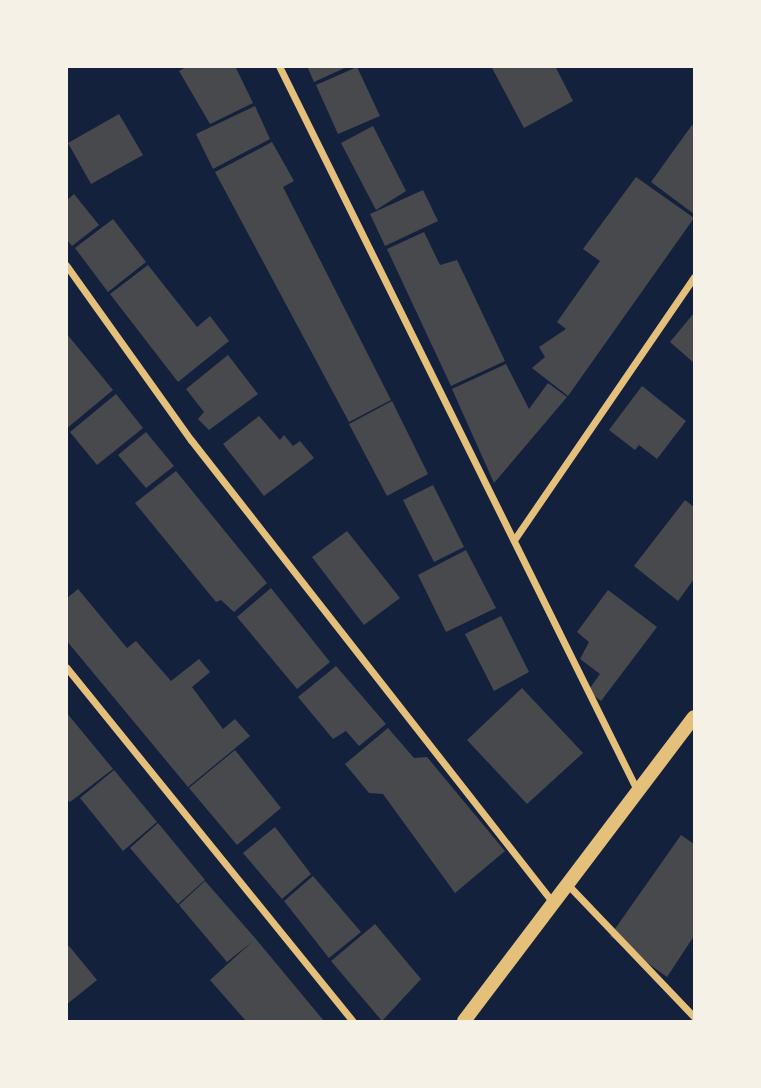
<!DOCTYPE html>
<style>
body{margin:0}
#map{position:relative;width:761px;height:1088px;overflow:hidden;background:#14213d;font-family:"Fira Sans Condensed",sans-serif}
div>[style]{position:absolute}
.building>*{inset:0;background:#48494c}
.minor>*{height:7px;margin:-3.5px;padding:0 3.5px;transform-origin:3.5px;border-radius:3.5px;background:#e5c07b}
.secondary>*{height:14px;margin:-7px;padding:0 7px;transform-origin:7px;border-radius:7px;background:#e5c07b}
span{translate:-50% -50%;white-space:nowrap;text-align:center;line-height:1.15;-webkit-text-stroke:7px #f6f1e7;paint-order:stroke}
.frame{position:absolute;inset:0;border:68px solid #f6f1e7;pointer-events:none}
</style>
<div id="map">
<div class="building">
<i style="clip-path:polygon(188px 66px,235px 66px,253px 103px,210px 124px,179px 71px)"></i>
<i style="clip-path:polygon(307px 66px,349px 66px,314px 82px)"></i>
<i style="clip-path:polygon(491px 66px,555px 66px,573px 101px,524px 128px)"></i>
<i style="clip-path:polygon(357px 67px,380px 116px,338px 134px,316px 85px)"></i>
<i style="clip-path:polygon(255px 106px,270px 139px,213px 169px,196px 134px)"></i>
<i style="clip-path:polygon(119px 114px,143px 155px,91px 184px,68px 143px)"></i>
<i style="clip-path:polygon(692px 125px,694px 126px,694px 214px,651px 182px)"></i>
<i style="clip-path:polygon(373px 126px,406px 191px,376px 210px,341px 143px)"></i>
<i style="clip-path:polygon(272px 142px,294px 181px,283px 187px,391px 400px,349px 422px,215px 172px)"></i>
<i style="clip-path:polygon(636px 177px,694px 218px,568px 396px,532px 368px,545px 357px,539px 347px,566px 329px,557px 322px,600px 261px,583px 249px)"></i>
<i style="clip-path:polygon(423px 190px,438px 221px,385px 246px,370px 214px)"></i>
<i style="clip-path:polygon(74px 194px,99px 225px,72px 246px,66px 239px,66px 201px)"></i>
<i style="clip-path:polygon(113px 219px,146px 262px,108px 292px,75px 248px)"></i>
<i style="clip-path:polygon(424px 232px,440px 265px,457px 260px,505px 361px,451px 386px,387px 249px)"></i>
<i style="clip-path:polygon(148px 265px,197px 327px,210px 316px,229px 341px,178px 382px,110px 294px)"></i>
<i style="clip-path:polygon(694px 313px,694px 363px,670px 342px)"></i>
<i style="clip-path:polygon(66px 333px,113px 390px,66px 429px)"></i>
<i style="clip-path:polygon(228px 355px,258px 394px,209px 430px,198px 419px,204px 412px,186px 389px)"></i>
<i style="clip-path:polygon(506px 364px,529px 409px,548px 383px,567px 397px,494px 483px,452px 389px)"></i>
<i style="clip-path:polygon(642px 386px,686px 421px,657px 459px,639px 445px,635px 450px,609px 430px)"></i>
<i style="clip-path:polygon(116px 394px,143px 428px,97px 465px,70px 432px)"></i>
<i style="clip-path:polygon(392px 401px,428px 474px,387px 496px,349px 424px)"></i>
<i style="clip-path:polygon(259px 416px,280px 440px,284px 435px,293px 446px,300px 441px,314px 458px,264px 496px,223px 444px)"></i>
<i style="clip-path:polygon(146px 432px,174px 466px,146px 488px,118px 455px)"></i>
<i style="clip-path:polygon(176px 471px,267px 583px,234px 612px,221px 600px,216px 602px,135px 503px)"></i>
<i style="clip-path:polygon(433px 485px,464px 547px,434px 562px,403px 500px)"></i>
<i style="clip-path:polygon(685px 500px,694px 507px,694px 579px,678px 601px,634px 566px)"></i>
<i style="clip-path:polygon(347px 531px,400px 598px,364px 625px,312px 557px)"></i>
<i style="clip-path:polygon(466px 550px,496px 608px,446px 632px,418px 575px)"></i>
<i style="clip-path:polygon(271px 588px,330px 662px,297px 689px,237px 617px)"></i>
<i style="clip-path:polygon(78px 589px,127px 648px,136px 641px,171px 681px,199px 659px,210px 672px,192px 687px,223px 729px,235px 719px,250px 736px,188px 787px,66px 640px,66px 599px)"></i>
<i style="clip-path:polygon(608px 590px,657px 627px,601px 701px,588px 691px,600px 674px,580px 659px,589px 642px,577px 632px)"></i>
<i style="clip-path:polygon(501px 616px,529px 672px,494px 691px,465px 634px)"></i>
<i style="clip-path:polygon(336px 666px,386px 724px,359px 746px,346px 731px,333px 739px,298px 697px)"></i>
<i style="clip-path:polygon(522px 688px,583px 753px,527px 804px,467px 740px)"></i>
<i style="clip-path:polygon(66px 712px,113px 769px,70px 802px,66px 799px)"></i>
<i style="clip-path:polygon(388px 728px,414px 758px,427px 757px,505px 851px,455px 893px,383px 794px,369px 793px,345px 764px)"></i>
<i style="clip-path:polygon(235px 750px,281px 808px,237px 845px,189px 788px)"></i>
<i style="clip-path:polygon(114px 770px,157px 822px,123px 851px,80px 798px)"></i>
<i style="clip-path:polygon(158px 823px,205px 880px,178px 904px,130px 848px)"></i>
<i style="clip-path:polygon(275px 827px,311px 874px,282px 899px,243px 853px)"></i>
<i style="clip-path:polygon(681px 835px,694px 844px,694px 936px,667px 977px,610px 936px)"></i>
<i style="clip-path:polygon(313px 876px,361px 932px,329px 958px,284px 901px)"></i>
<i style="clip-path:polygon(205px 881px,255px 938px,324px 1021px,246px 1021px,210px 980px,253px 941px,227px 962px,179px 905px)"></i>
<i style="clip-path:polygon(375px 924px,421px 979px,382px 1021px,331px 961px)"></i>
<i style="clip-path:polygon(69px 946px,97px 980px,66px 1005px,66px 948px)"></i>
</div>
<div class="minor">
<i style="left:279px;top:66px;width:808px;rotate:63.69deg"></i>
<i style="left:66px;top:265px;width:215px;rotate:54.5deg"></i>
<i style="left:191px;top:440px;width:589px;rotate:51.96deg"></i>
<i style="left:514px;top:540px;width:319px;rotate:-55.6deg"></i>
<i style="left:66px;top:667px;width:456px;rotate:51deg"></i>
<i style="left:569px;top:886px;width:181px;rotate:46.3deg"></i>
</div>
<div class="secondary">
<i style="left:464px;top:1021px;width:381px;rotate:-52.9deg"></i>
</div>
<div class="frame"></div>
</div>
